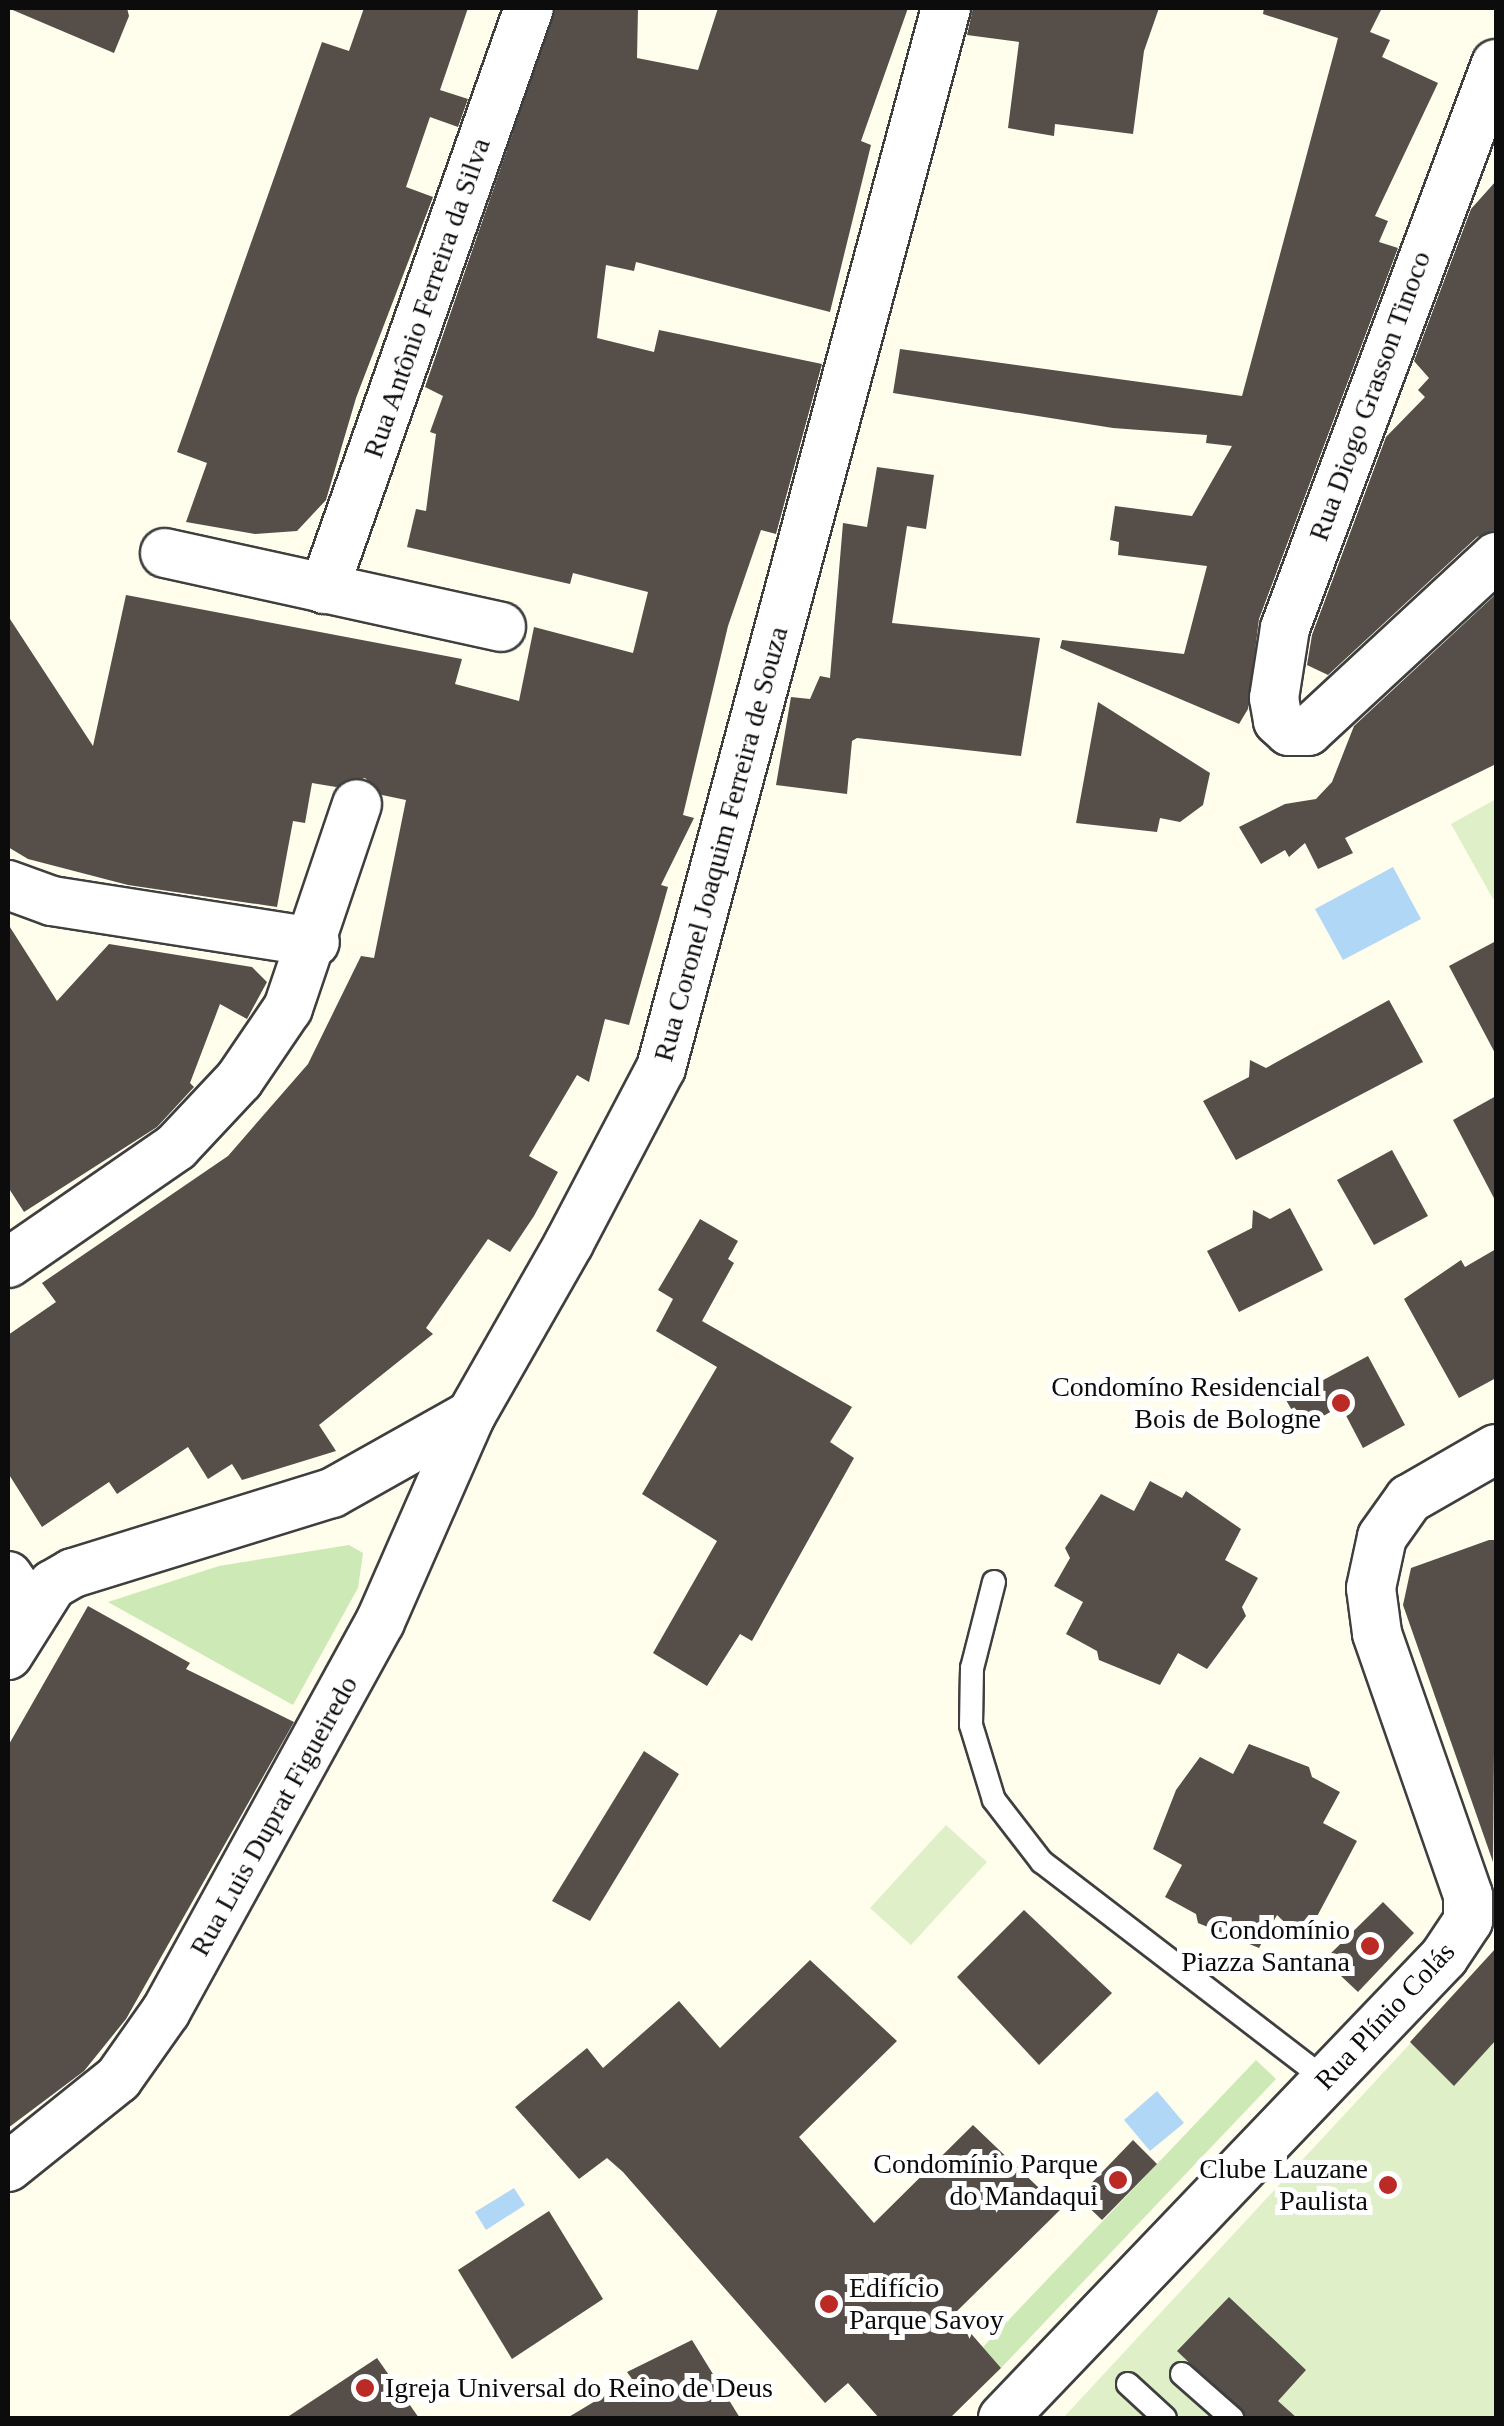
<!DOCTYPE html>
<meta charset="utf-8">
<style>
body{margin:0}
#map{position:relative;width:1504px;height:2426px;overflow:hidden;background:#fffdec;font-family:Georgia,serif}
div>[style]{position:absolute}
.green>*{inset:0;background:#cce9b6}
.pitch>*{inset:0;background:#dff0c8}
.water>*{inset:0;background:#b1d7f6}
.building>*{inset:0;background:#554e49}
.roads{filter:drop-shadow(2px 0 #3f3f3f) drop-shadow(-2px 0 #3f3f3f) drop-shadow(0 2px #3f3f3f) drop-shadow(0 -2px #3f3f3f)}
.service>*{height:22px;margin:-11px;padding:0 11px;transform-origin:11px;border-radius:11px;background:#fff}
.minor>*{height:48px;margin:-24px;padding:0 24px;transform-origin:24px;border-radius:24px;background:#fff}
.dots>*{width:28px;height:28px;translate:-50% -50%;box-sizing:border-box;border:5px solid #fff;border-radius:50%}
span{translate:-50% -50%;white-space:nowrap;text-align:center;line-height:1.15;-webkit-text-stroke:10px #fff;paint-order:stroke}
.street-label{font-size:28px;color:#0c0c0c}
.poi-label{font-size:28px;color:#0c0c0c}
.right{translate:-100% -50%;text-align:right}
.left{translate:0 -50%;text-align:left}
.frame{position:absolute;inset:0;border:10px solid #0c0c0c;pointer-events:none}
</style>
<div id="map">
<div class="green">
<i style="clip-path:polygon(349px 1545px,363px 1553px,358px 1588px,293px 1705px,108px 1602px,219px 1566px)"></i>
<i style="clip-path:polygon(1256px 2060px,1276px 2079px,1001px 2368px,983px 2347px)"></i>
</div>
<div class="pitch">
<i style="clip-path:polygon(1496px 799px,1496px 897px,1493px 899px,1451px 824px)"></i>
<i style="clip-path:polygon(946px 1825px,987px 1862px,911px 1945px,870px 1908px)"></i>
<i style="clip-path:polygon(1496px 1951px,1496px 2418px,1063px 2418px)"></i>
</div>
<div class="water">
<i style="clip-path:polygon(1393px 867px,1421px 919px,1343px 960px,1315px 909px)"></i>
<i style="clip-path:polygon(1157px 2091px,1184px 2123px,1150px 2151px,1124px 2120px)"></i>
<i style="clip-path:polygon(514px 2188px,525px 2205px,486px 2230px,475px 2212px)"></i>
</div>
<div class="building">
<i style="clip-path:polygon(8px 8px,127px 8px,129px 16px,114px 53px)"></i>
<i style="clip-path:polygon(364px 8px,468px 8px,440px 90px,468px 99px,458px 127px,430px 117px,406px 187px,433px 197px,356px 398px,326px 500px,297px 531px,255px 534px,186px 522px,207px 463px,177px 452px,199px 390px,322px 42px,349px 51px)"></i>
<i style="clip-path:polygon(556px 8px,638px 8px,637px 58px,698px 70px,718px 8px,908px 8px,861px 141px,871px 145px,830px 312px,636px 262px,634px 271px,606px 265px,597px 338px,654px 352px,659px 330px,822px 364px,776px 534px,761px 530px,728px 626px,683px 815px,694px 818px,661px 885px,668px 887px,629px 1025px,605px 1019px,589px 1082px,577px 1075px,529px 1156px,558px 1172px,534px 1216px,510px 1252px,488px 1239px,426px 1328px,433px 1334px,319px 1425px,336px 1451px,242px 1480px,232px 1464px,208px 1479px,188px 1447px,117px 1494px,109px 1482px,42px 1527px,8px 1473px,8px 1335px,56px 1302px,42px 1283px,228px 1156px,308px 1064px,361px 956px,374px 958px,406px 800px,382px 795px,365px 778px,336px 787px,312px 783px,305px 823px,293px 821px,277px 907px,128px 885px,28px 859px,8px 847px,8px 616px,93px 746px,126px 595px,462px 659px,455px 684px,519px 701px,534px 627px,633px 653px,648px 592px,573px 573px,570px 584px,407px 547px,416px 509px,426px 511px,436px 434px,430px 432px,443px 396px,425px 387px)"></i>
<i style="clip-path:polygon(973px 8px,1159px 8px,1144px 51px,1133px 134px,1055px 124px,1054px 136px,1008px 128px,1019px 42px,967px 35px)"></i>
<i style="clip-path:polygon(1264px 8px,1382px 8px,1370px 32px,1390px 40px,1382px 57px,1438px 83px,1375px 216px,1388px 221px,1379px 242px,1398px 248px,1259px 619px,1248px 709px,1239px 724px,1060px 648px,1062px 640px,1184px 654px,1207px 566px,1118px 555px,1119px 542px,1110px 540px,1115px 506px,1192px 516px,1232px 446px,1206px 443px,1207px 435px,1113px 428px,893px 393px,900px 349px,1242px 396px,1338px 38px,1263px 14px)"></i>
<i style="clip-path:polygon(1496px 181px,1496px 530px,1477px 537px,1328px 675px,1307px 665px,1312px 635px,1386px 437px,1425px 397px,1418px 390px,1429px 378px,1414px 361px,1471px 209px)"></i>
<i style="clip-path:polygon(877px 467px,934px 475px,926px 529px,907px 526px,892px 623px,1040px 638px,1021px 756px,857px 738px,852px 741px,847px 794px,776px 785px,791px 697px,810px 699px,820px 676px,830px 678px,843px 523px,867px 527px)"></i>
<i style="clip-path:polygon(1496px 594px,1496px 764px,1345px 838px,1353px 853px,1318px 869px,1305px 843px,1289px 857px,1285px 850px,1261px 864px,1239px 827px,1285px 804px,1316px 799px,1332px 782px,1354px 726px)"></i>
<i style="clip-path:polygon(1098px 702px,1210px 773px,1203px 805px,1180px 822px,1160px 818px,1157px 832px,1076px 823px)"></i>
<i style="clip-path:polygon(8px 924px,57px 1001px,109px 944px,252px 967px,267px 982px,247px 1019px,220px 1004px,190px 1083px,194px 1087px,157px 1127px,24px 1212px,8px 1187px)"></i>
<i style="clip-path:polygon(1496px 941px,1496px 1055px,1449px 966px)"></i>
<i style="clip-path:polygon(1389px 1000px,1423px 1062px,1236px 1160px,1203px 1101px,1249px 1077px,1250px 1060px,1266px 1068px)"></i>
<i style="clip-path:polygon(1496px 1096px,1496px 1202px,1453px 1120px)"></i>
<i style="clip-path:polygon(1392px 1150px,1428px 1216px,1374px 1245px,1337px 1180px)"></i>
<i style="clip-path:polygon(1290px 1208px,1323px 1270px,1239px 1312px,1207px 1251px,1252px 1228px,1253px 1210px,1270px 1219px)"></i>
<i style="clip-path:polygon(700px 1219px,738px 1241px,728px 1259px,734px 1263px,702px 1321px,852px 1407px,830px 1442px,854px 1458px,752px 1641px,740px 1634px,707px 1686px,653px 1653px,717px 1541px,642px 1494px,717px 1367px,656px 1331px,673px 1299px,658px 1290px)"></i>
<i style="clip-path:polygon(1496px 1249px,1496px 1378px,1459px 1398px,1404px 1299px,1461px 1260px,1465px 1267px)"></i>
<i style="clip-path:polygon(1368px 1356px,1405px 1425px,1363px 1448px,1341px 1406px,1302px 1428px,1286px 1400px)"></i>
<i style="clip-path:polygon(1150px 1481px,1182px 1498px,1186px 1491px,1241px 1529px,1225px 1560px,1258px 1578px,1242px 1607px,1246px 1616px,1207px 1669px,1178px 1653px,1160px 1685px,1099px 1660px,1097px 1651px,1066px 1634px,1083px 1602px,1054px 1586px,1070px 1558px,1065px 1548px,1101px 1494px,1134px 1511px)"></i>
<i style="clip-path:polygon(1489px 1540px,1496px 1540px,1493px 1862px,1403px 1605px,1411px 1568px)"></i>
<i style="clip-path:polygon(88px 1606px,190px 1663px,186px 1669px,294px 1722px,126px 2019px,84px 2071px,8px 2128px,8px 1746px)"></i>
<i style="clip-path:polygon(1249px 1744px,1309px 1767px,1312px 1777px,1340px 1792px,1323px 1823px,1357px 1841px,1304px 1941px,1277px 1915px,1259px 1948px,1198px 1923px,1196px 1914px,1165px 1897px,1182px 1865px,1153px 1849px,1176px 1790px,1200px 1757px,1233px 1774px)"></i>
<i style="clip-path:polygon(644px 1751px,679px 1774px,590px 1921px,552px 1901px)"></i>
<i style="clip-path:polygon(1383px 1902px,1414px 1933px,1358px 1992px,1324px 1960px)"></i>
<i style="clip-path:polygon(1024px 1910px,1112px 1993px,1039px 2065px,957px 1977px)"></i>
<i style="clip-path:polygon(1496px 1948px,1496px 2040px,1454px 2086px,1410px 2042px)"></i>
<i style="clip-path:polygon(810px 1960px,897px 2041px,799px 2137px,874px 2223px,973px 2125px,1061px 2209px,954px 2314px,1001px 2368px,950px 2418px,879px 2418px,848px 2383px,825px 2403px,623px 2172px,607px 2158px,579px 2179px,515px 2107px,587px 2048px,603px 2068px,679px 2001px,720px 2048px)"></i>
<i style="clip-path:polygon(1133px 2140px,1157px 2164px,1102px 2220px,1078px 2197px)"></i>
<i style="clip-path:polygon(549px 2211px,603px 2299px,512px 2359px,458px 2270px)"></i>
<i style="clip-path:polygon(1229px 2297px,1306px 2370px,1278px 2401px,1297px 2418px,1247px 2418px,1177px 2351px)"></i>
<i style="clip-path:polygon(692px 2340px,740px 2418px,567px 2418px,632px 2379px,627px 2372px)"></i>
<i style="clip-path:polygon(377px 2358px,419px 2418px,286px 2418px)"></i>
</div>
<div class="roads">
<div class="service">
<i style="left:994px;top:1582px;width:89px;rotate:104.3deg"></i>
<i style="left:972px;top:1668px;width:57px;rotate:91deg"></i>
<i style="left:971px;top:1725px;width:78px;rotate:73deg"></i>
<i style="left:994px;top:1800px;width:78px;rotate:52.3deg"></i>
<i style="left:1042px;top:1862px;width:358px;rotate:37.5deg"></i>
<i style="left:1182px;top:2374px;width:67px;rotate:41.3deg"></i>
<i style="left:1128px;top:2384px;width:50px;rotate:42.6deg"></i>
</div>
<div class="minor">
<i style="left:1496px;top:64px;width:602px;rotate:110.51deg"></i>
<i style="left:1285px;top:628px;width:71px;rotate:98.9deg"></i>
<i style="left:1274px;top:698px;width:23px;rotate:80deg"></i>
<i style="left:1278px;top:721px;width:15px;rotate:42deg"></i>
<i style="left:1289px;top:731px;width:19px"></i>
<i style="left:1308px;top:731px;width:256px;rotate:-42.8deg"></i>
<i style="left:165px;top:553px;width:344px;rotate:12.4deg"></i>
<i style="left:324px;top:589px;width:616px;rotate:-70.57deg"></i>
<i style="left:8px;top:885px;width:47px;rotate:20deg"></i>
<i style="left:52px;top:901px;width:266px;rotate:8.9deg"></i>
<i style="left:8px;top:1263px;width:204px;rotate:-34.6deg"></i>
<i style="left:176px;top:1147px;width:92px;rotate:-46.8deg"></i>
<i style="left:239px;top:1080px;width:87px;rotate:-55.8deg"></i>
<i style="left:288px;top:1008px;width:215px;rotate:-71.3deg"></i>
<i style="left:8px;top:1576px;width:42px;rotate:55.6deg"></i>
<i style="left:8px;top:1655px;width:83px;rotate:-57.8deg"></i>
<i style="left:52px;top:1585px;width:24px;rotate:-30deg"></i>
<i style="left:73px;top:1573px;width:271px;rotate:-17.2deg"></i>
<i style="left:332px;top:1493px;width:159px;rotate:-29.3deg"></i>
<i style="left:471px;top:1415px;width:198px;rotate:-60.3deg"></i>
<i style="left:569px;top:1243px;width:198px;rotate:-62.3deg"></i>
<i style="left:661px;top:1068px;width:1098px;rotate:-74.95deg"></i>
<i style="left:8px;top:2167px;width:141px;rotate:-38.7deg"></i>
<i style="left:118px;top:2079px;width:83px;rotate:-54.8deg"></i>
<i style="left:166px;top:2011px;width:444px;rotate:-61.2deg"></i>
<i style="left:380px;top:1622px;width:226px;rotate:-66.3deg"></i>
<i style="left:1003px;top:2418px;width:638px;rotate:-46.27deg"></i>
<i style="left:1444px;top:1957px;width:43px;rotate:-56.3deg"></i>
<i style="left:1468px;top:1921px;width:26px;rotate:-90deg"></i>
<i style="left:1468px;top:1895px;width:277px;rotate:-109.2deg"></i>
<i style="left:1377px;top:1633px;width:45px;rotate:-97.6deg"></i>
<i style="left:1371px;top:1588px;width:52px;rotate:-77.8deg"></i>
<i style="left:1382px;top:1537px;width:47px;rotate:-54.6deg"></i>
<i style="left:1409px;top:1499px;width:100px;rotate:-29.9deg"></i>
</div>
</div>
<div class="dots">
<i style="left:1341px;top:1403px;background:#bb2a25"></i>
<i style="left:1370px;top:1946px;background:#bb2a25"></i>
<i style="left:1118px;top:2180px;background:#bb2a25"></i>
<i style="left:1388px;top:2185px;background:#bb2a25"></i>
<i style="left:829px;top:2304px;background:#bb2a25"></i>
<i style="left:365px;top:2388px;background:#bb2a25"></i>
</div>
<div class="street-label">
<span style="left:427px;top:298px;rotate:-71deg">Rua Antônio Ferreira da Silva</span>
<span style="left:1370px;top:396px;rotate:-70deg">Rua Diogo Grasson Tinoco</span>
<span style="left:721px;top:844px;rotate:-75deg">Rua Coronel Joaquim Ferreira de Souza</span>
<span style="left:274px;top:1816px;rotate:-61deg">Rua Luis Duprat Figueiredo</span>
<span style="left:1385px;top:2016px;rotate:-47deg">Rua Plínio Colás</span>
</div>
<div class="poi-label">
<span class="right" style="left:1321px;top:1403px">Condomíno Residencial<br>Bois de Bologne</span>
<span class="right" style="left:1350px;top:1946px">Condomínio<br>Piazza Santana</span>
<span class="right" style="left:1098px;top:2180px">Condomínio Parque<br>do Mandaqui</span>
<span class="right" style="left:1368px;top:2185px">Clube Lauzane<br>Paulista</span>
<span class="left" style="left:849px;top:2304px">Edifício<br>Parque Savoy</span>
<span class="left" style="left:385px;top:2388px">Igreja Universal do Reino de Deus</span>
</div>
<div class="frame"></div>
</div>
